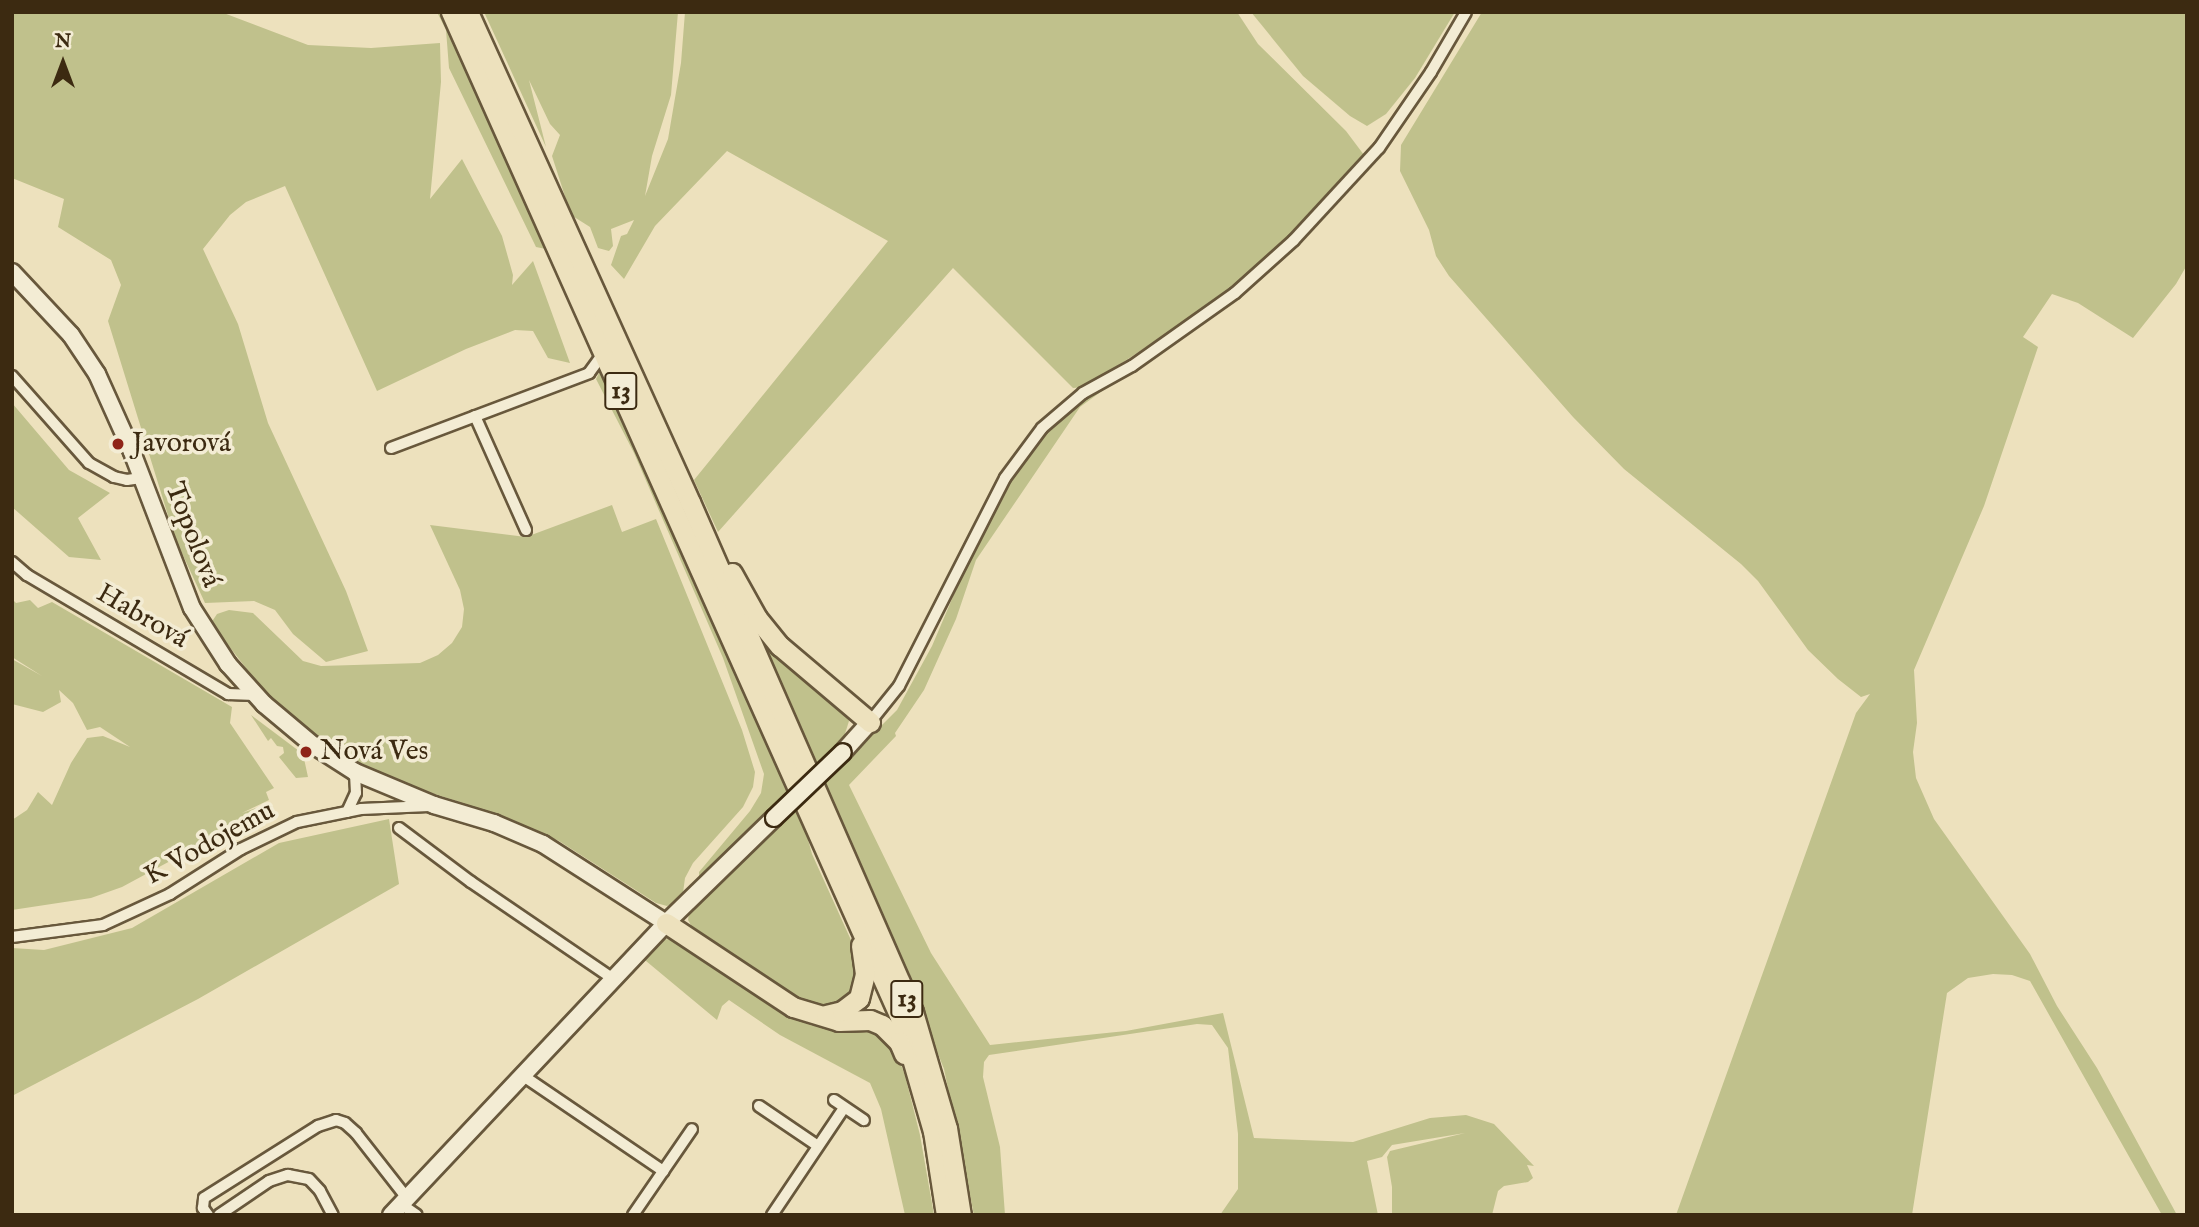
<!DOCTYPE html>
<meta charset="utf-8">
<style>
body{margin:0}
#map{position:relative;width:2199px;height:1227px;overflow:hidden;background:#ede1bd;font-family:"IM FELL English",serif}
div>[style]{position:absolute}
.green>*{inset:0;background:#c0c18c}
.roads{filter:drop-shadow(2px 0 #68583c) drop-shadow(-2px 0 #68583c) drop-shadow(0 2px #68583c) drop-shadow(0 -2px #68583c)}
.street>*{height:10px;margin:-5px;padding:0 5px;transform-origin:5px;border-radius:5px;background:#f3ecd4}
.secondary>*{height:16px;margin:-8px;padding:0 8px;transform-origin:8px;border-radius:8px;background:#f3ecd4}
.highway>*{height:19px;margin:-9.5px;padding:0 9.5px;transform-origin:9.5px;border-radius:9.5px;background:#ede1bd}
.bridges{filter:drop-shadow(2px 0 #3c2a11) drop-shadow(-2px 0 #3c2a11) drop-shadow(0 2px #3c2a11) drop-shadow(0 -2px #3c2a11)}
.secondary-bridge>*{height:16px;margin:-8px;padding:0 8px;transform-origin:8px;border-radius:8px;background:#f3ecd4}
.dots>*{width:19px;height:19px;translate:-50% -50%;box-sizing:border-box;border:4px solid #f3ecd4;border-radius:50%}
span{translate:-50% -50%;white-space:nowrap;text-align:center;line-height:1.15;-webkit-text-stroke:7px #f3ecd4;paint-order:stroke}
.shield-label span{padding:2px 5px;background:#f3ecd4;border:2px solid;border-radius:5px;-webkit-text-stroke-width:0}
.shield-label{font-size:26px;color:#3c2a11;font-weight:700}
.poi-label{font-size:28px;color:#3c2a11}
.left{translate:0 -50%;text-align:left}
.street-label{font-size:28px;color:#3c2a11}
.frame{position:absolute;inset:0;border:14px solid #3c2a11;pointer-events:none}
.north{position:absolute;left:28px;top:28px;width:70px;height:70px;-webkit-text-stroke:5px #f3ecd4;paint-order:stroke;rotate:0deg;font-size:19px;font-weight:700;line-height:28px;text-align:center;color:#3c2a11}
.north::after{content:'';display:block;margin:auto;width:24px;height:32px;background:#3c2a11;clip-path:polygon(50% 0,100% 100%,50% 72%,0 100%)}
</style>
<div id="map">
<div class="green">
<i style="clip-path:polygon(12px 12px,221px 12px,308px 45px,371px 48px,440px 43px,441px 82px,430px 199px,462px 159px,502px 236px,513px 275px,512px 285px,533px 261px,570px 363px,548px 358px,533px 331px,515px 330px,466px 349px,377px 391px,285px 186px,246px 202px,230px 215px,203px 249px,238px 324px,268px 423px,346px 591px,368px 651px,326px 662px,293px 634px,275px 610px,254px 601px,205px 603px,175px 538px,108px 321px,121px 285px,111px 260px,58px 227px,64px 199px,12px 178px)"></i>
<i style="clip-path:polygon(437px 12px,443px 12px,546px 249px,536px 247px,449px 68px,446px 30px)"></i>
<i style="clip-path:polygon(484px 12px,678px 12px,671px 95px,652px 156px,645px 196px,668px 139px,681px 63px,685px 12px,1237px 12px,1258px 44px,1346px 131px,1364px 155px,1305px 223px,1239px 285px,1086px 387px,1073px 388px,953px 268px,718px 532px,694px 480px,888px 241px,727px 151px,655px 226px,624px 279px,611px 265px,621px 236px,627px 234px,634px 220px,611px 229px,613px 246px,609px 251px,598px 248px,590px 227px,571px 215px,552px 156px,560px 135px,550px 124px,529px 80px,546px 147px)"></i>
<i style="clip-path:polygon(1251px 12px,1455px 12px,1415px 78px,1386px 114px,1367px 126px,1350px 116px,1303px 76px)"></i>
<i style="clip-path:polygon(1482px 12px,2187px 12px,2187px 265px,2176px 284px,2133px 338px,2078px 303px,2052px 294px,2023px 337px,2038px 347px,1984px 506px,1914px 670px,1917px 723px,1913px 752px,1916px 778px,1934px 819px,2030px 954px,2057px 1006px,2097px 1068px,2177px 1215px,2162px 1215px,2030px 981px,2012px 975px,1993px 974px,1968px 978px,1947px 993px,1912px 1215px,1676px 1215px,1856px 713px,1870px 694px,1861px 697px,1838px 679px,1808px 650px,1758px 581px,1741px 564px,1624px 469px,1573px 417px,1449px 276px,1436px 256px,1429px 230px,1400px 171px,1401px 145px)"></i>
<i style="clip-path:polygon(601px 369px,791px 790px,699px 880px,699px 872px,750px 811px,761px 793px,764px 774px,723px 658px,634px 453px,596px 379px)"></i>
<i style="clip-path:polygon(1113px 383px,1080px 407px,976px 560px,956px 619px,924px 690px,895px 733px,896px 736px,849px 785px,931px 953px,990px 1045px,1126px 1031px,1223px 1013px,1254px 1138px,1353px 1142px,1430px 1118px,1466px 1115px,1494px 1124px,1534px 1166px,1527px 1165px,1533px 1178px,1528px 1182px,1504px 1186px,1498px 1191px,1492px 1215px,1392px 1215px,1392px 1187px,1387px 1157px,1390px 1151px,1465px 1133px,1392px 1145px,1382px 1157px,1367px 1161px,1378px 1215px,1220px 1215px,1238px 1189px,1238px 1134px,1228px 1048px,1212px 1025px,1197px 1024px,989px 1055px,984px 1062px,983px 1077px,1000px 1147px,1005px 1215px,974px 1215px,944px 1069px,876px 897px,824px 783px,897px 710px,932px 646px,975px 545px,1021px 461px,1048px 428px,1083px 397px)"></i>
<i style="clip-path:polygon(12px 403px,69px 470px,110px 493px,78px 518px,101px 560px,69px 557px,12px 507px)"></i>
<i style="clip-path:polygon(612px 505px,622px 532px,656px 519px,742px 730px,755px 772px,753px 787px,743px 807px,693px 863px,685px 878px,683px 893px,674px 903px,667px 906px,656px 903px,559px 841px,503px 816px,419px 789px,358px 762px,317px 735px,263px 690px,211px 623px,217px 614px,229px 610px,253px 613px,303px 661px,321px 666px,420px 663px,438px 655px,452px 643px,462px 627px,464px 609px,460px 590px,430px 525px,526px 537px)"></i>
<i style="clip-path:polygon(12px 599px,16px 603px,30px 600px,38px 608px,52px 602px,232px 707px,230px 723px,274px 788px,266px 792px,269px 800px,242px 813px,270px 803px,272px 806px,122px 887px,91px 898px,12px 910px,12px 820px,27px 810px,38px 792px,52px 805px,71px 763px,87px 738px,103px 736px,130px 747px,100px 727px,87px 730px,73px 703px,59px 690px,61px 702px,43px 712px,12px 704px,12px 659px,42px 676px,12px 657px)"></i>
<i style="clip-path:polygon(752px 626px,845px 712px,849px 721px,843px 740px,816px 767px)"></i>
<i style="clip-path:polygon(251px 715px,303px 754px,308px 777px,296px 778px,279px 757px,284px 753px,283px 747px,277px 746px,271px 738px,268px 741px)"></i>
<i style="clip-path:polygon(799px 807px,812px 854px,860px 960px,856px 996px,828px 1009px,806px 1003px,692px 927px,688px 920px,690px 908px)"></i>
<i style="clip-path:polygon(389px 819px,399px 884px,198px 999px,12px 1096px,12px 948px,44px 950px,132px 928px,279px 843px)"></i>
<i style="clip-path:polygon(671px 939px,810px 1025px,829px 1029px,875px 1027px,894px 1047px,905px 1075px,920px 1135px,934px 1215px,905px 1215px,881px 1109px,870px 1083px,780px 1035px,729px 1000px,722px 1006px,717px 1020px,640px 956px,656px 940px)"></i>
</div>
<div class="roads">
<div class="street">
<i style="left:12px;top:376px;width:116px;rotate:48.5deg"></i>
<i style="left:89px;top:463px;width:29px;rotate:29deg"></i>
<i style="left:114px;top:477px;width:13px;rotate:13deg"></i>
<i style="left:127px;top:480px;width:14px;rotate:-8deg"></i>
<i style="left:475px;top:416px;width:125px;rotate:65.9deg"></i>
<i style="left:391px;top:448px;width:212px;rotate:-20.7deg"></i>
<i style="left:589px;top:373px;width:26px;rotate:-54deg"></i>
<i style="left:12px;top:562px;width:20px;rotate:41deg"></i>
<i style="left:27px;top:575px;width:234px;rotate:30.6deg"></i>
<i style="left:228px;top:694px;width:27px;rotate:2deg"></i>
<i style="left:870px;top:722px;width:46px;rotate:-51.1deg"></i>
<i style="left:899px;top:686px;width:233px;rotate:-63deg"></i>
<i style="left:1005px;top:478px;width:62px;rotate:-53.5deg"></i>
<i style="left:1042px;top:428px;width:54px;rotate:-40.5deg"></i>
<i style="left:1083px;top:393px;width:56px;rotate:-28.9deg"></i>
<i style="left:1132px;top:366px;width:126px;rotate:-35.3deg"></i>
<i style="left:1235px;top:293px;width:79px;rotate:-41.9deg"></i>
<i style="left:1294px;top:240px;width:125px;rotate:-47.3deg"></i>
<i style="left:1379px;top:148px;width:92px;rotate:-55.6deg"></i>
<i style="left:1431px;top:72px;width:69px;rotate:-59.7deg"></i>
<i style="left:347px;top:812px;width:21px;rotate:-65deg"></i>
<i style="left:356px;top:793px;width:21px;rotate:-93deg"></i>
<i style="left:399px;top:828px;width:90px;rotate:36.9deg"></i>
<i style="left:471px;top:882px;width:172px;rotate:34.3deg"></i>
<i style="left:12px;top:937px;width:92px;rotate:-7.5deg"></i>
<i style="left:103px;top:925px;width:74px;rotate:-24.8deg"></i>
<i style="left:170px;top:894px;width:84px;rotate:-32.4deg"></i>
<i style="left:241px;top:849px;width:62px;rotate:-25.7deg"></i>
<i style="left:297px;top:822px;width:65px;rotate:-11.5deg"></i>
<i style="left:361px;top:809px;width:68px;rotate:-2.5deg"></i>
<i style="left:522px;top:1075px;width:171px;rotate:34.2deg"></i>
<i style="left:834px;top:1100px;width:36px;rotate:34deg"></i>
<i style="left:759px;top:1106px;width:71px;rotate:34.1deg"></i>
<i style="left:401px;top:1204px;width:19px;rotate:35deg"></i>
<i style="left:208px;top:1215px;width:9px;rotate:-126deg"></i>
<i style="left:203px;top:1208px;width:10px;rotate:-84deg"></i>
<i style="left:204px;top:1198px;width:135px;rotate:-32.3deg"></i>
<i style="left:318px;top:1126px;width:19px;rotate:-18deg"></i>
<i style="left:336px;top:1120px;width:9px;rotate:18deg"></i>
<i style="left:345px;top:1123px;width:15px;rotate:42deg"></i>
<i style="left:356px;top:1133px;width:83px;rotate:51.9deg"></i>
<i style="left:219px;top:1215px;width:60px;rotate:-34.2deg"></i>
<i style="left:269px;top:1181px;width:20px;rotate:-18deg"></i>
<i style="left:288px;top:1175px;width:21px;rotate:11deg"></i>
<i style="left:309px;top:1179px;width:16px;rotate:47deg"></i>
<i style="left:320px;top:1191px;width:27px;rotate:62deg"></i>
<i style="left:633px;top:1215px;width:104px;rotate:-55.5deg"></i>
<i style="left:772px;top:1215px;width:129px;rotate:-56.1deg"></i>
</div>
<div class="secondary">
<i style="left:12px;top:272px;width:86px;rotate:46.9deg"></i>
<i style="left:71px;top:335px;width:47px;rotate:56.3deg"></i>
<i style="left:97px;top:374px;width:85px;rotate:65.8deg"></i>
<i style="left:132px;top:452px;width:167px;rotate:69deg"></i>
<i style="left:192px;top:608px;width:67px;rotate:57.3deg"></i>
<i style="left:228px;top:664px;width:54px;rotate:48deg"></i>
<i style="left:264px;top:704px;width:64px;rotate:39.9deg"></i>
<i style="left:313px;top:745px;width:50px;rotate:32.7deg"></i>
<i style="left:355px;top:772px;width:86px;rotate:22.7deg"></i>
<i style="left:434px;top:805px;width:63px;rotate:16.7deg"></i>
<i style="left:494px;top:823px;width:53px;rotate:23.2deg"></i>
<i style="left:543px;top:844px;width:146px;rotate:32.7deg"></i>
<i style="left:843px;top:752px;width:40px;rotate:-48deg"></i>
<i style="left:391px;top:1215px;width:401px;rotate:-46.7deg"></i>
<i style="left:666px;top:923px;width:151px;rotate:-44.2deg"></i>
</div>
<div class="highway">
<i style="left:451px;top:12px;width:1101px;rotate:65.93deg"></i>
<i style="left:900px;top:1017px;width:119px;rotate:73.9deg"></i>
<i style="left:933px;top:1131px;width:85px;rotate:81.2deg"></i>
<i style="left:468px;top:12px;width:538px;rotate:65.63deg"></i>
<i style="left:690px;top:502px;width:557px;rotate:66.38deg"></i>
<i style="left:913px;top:1012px;width:121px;rotate:73.7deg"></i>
<i style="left:947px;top:1128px;width:88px;rotate:80.9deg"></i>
<i style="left:732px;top:573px;width:51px;rotate:60.9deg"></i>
<i style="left:757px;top:618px;width:36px;rotate:51deg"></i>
<i style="left:780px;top:646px;width:118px;rotate:40.2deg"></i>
<i style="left:666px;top:923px;width:152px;rotate:33.5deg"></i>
<i style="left:793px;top:1007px;width:48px;rotate:16.9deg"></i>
<i style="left:839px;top:1021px;width:31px;rotate:-2deg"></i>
<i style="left:870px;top:1020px;width:13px;rotate:23deg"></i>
<i style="left:882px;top:1025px;width:24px;rotate:45deg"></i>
<i style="left:899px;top:1042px;width:13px;rotate:67deg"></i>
<i style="left:826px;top:1015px;width:16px;rotate:-14deg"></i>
<i style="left:842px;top:1011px;width:21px;rotate:-37deg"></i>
<i style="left:859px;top:998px;width:25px;rotate:-76deg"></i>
<i style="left:865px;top:974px;width:29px;rotate:-98deg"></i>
</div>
</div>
<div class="bridges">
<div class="secondary-bridge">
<i style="left:774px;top:818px;width:95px;rotate:-43.7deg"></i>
</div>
</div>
<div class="dots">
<i style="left:118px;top:444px;background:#8f2418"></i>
<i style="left:306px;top:752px;background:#8f2418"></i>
</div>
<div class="shield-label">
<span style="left:621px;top:391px">13</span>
<span style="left:907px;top:999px">13</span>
</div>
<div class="poi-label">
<span class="left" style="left:132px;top:444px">Javorová</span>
<span class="left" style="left:320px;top:752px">Nová Ves</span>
</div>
<div class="street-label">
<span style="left:192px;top:535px;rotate:69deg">Topolová</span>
<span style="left:142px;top:617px;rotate:30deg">Habrová</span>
<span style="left:210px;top:844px;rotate:-29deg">K Vodojemu</span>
</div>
<div class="frame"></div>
<div class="north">N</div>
</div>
